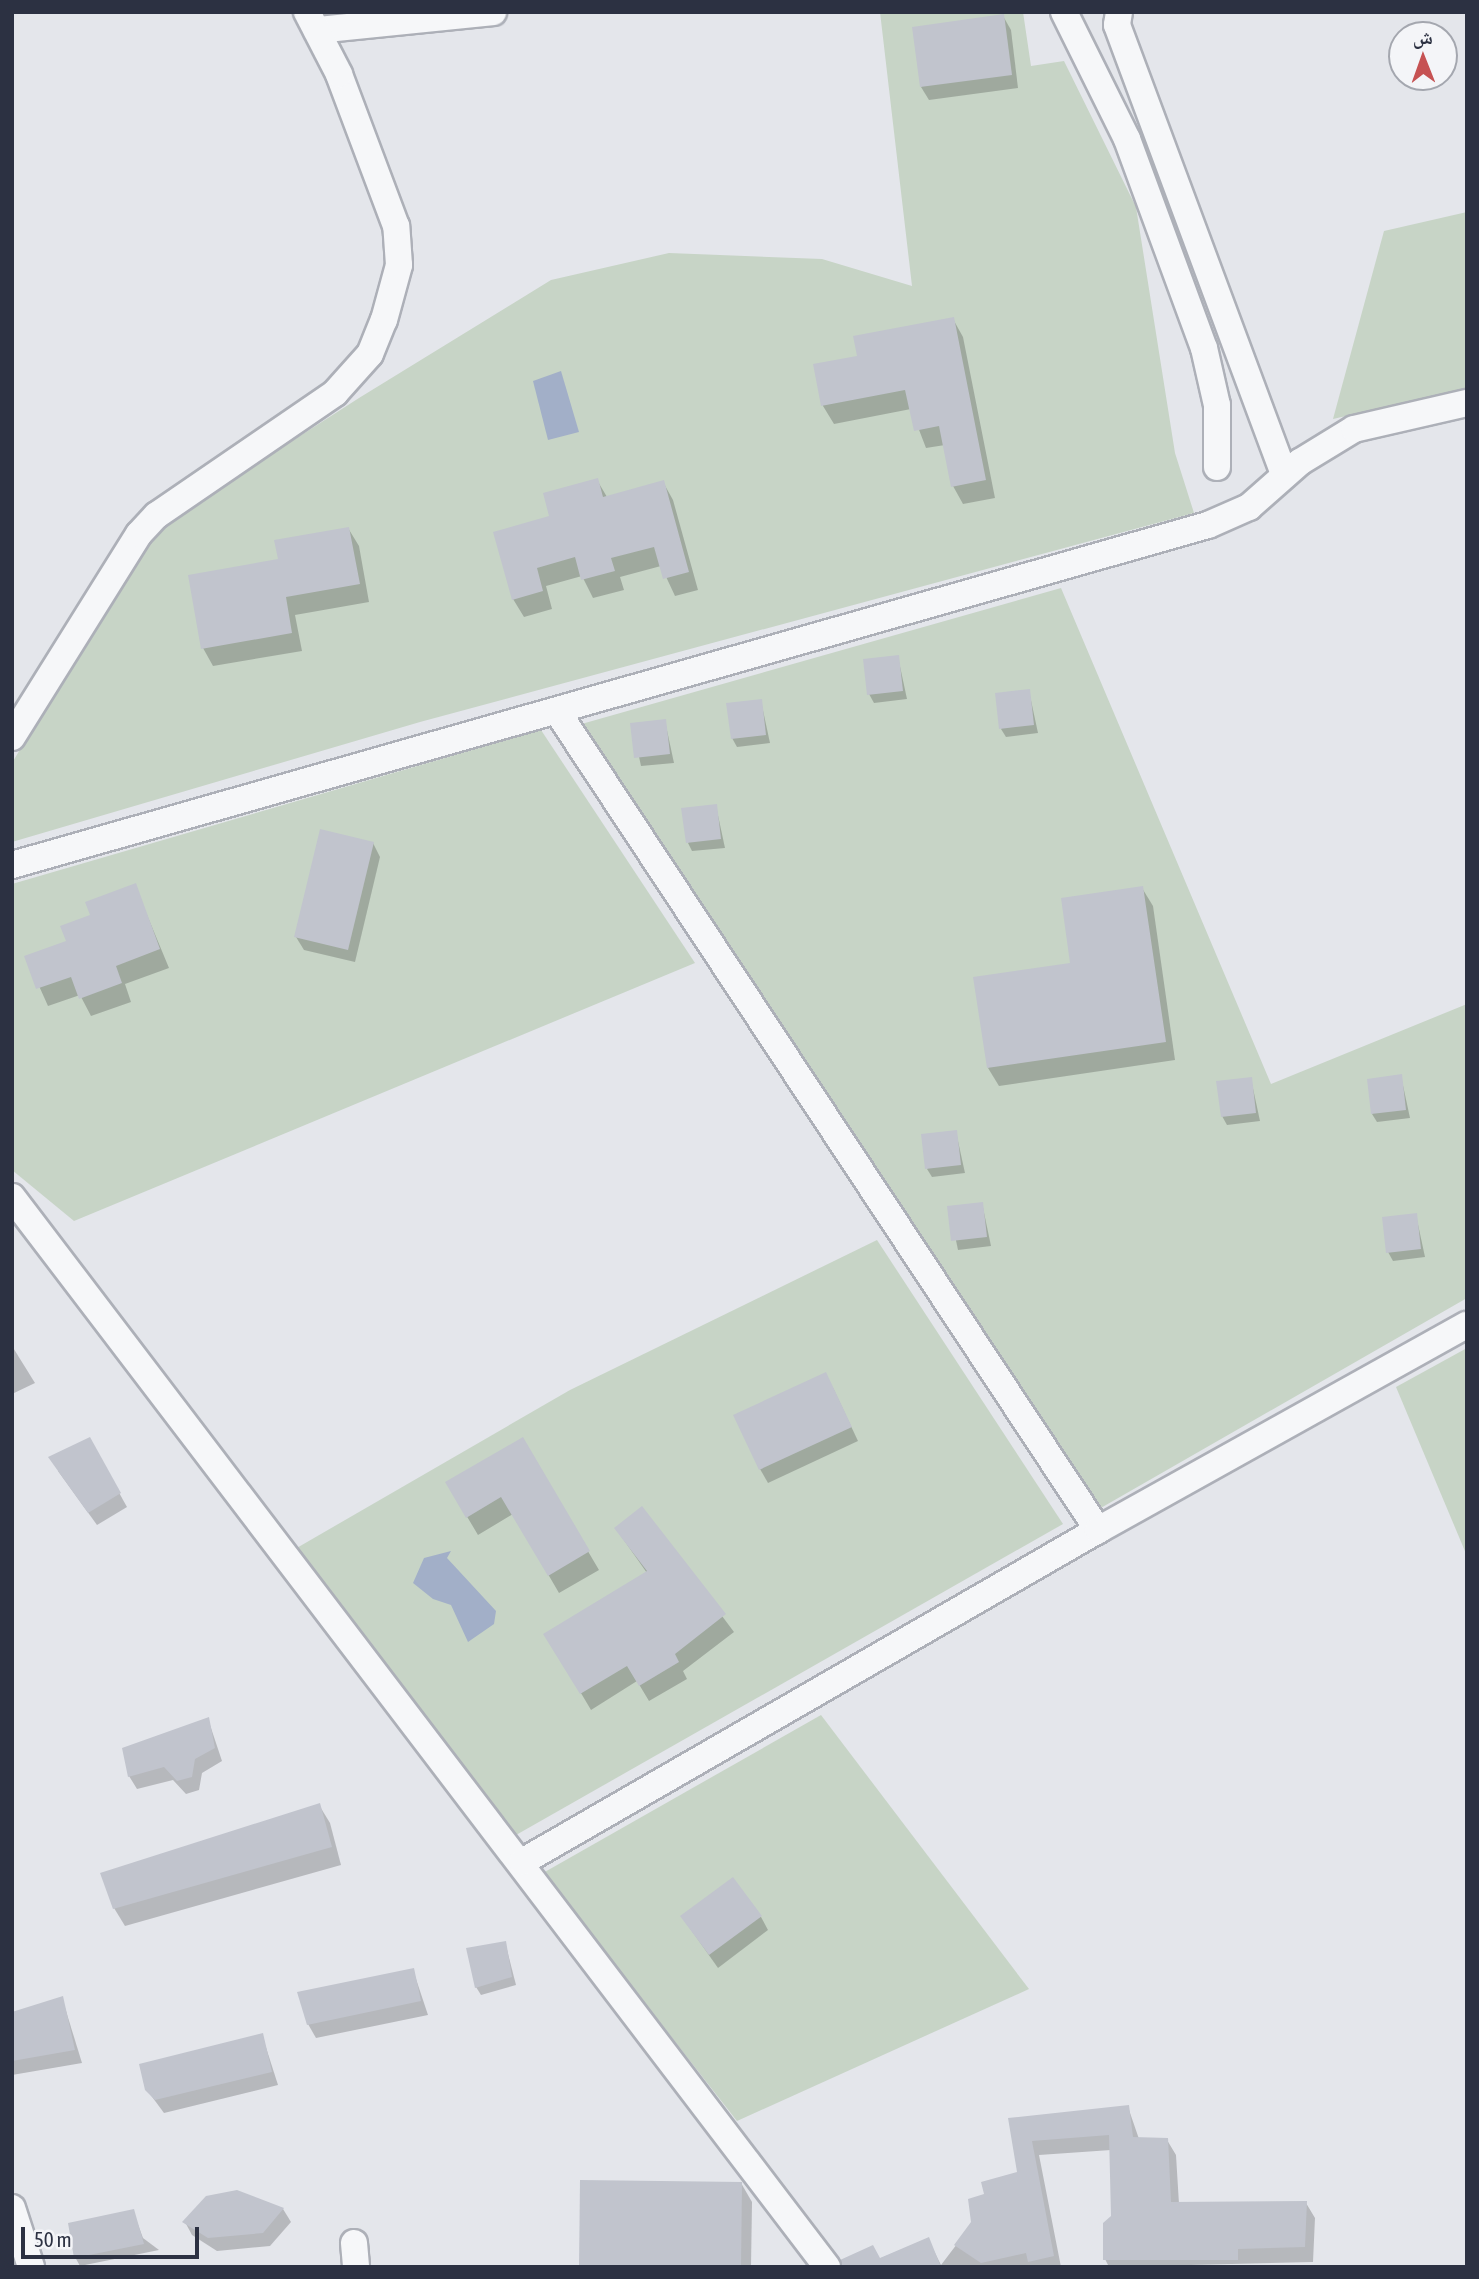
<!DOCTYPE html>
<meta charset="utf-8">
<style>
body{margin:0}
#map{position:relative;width:1479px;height:2279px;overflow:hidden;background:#e4e6eb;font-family:"Asap Condensed","Noto Naskh Arabic",sans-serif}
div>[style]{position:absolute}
.green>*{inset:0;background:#c7d4c6}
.water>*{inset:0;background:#a2afc8}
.shadow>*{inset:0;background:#0003}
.building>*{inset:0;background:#c1c4cd}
.roads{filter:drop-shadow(2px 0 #adb0b8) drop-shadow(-2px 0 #adb0b8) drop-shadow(0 2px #adb0b8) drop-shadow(0 -2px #adb0b8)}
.minor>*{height:26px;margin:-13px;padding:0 13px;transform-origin:13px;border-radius:13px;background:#f6f7f9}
span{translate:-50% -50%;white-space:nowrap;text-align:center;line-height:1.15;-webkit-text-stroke:6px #f4f5f8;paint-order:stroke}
.frame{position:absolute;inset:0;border:14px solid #2c3142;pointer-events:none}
.north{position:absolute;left:1388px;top:21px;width:70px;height:70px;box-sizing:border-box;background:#f4f5f8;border:2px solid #a4a7af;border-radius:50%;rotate:359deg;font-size:19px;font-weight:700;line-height:28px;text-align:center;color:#2c3142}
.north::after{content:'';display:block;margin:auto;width:24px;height:32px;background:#c65253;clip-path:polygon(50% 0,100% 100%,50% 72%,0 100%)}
.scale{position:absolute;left:21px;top:2227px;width:178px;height:32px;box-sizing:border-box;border:4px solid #2c3142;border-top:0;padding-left:9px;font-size:21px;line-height:24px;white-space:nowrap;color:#2c3142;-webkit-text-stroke:5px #f4f5f8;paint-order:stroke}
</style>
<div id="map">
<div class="green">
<i style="clip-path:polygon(880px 12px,1023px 12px,1031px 66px,1064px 61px,1136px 207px,1175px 453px,1194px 513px,420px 722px,12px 842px,12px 763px,149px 533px,359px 398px,551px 280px,669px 253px,822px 259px,912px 286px)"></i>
<i style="clip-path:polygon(1467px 212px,1467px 388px,1333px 419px,1384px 231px)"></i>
<i style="clip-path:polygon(1061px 588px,1271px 1084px,1467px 1004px,1467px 1298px,1099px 1509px,578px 725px)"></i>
<i style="clip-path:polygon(541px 730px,695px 963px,74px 1221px,12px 1170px,12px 884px)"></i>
<i style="clip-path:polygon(877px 1240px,1063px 1524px,509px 1839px,295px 1549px,570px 1390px)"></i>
<i style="clip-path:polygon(1467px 1348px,1467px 1556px,1396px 1387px)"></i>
<i style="clip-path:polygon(821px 1715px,1029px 1989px,737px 2121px,543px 1873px)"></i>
</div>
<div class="water">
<i style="clip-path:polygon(561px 371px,579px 432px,548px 440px,533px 381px)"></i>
<i style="clip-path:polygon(451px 1551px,447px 1558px,496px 1611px,494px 1624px,468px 1642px,451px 1605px,433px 1599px,413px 1583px,424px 1558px)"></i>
</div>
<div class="shadow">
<i style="clip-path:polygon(1003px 16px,1011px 30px,1018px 88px,929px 100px,921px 87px)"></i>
<i style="clip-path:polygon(953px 319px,963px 337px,995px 498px,963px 504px,953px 486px,945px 445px,926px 448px,911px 409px,834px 424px,823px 406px,815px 366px,859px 357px)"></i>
<i style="clip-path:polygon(597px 480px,607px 497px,663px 482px,673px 500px,698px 590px,675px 596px,661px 566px,620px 577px,624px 590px,593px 598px,582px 576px,546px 586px,552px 609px,524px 617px,513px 599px,551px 518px)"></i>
<i style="clip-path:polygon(348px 528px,359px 546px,369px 602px,295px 615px,302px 651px,213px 666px,203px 648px,280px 560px)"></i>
<i style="clip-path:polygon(898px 657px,907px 699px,874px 703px,869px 694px)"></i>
<i style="clip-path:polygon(1029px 691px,1038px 733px,1006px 737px,1001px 729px)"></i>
<i style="clip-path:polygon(761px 701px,770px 743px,737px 747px,732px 738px)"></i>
<i style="clip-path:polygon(665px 721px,674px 763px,641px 766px,632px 724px)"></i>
<i style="clip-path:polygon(716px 806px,725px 848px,692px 851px,688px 843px)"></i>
<i style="clip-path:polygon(373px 843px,380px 857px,355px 962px,304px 950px,296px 937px)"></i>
<i style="clip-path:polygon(135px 886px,169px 968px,125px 984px,131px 1002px,91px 1016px,80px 995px,48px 1006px,26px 957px,68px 942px,92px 916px)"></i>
<i style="clip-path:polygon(1142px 888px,1153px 906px,1175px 1060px,999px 1086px,988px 1068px)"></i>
<i style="clip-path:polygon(1401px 1076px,1410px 1118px,1377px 1122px,1372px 1114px)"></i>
<i style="clip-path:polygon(1251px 1079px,1260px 1121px,1227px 1125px,1222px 1116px)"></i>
<i style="clip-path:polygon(956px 1132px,965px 1173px,932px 1177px,927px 1169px)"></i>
<i style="clip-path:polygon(982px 1203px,991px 1246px,958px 1250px,949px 1207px)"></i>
<i style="clip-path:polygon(1416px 1215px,1425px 1257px,1393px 1261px,1388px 1252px)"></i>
<i style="clip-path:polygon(12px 1346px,35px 1383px,12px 1394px)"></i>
<i style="clip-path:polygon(833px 1388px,858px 1441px,768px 1483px,760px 1469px)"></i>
<i style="clip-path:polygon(89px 1439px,127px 1507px,97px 1525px,58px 1471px)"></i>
<i style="clip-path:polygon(522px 1439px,599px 1570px,559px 1593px,513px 1514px,478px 1535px,447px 1483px)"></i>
<i style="clip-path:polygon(642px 1509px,734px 1632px,683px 1671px,687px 1679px,649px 1701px,637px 1681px,591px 1710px,546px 1634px,647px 1573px,616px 1529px)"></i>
<i style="clip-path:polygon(208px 1719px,222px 1761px,202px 1773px,199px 1790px,186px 1794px,173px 1780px,137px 1789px,129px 1776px)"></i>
<i style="clip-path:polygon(319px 1805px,330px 1823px,341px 1865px,125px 1926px,114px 1908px)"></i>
<i style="clip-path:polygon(682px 1917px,761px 1917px,768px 1930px,718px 1968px)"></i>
<i style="clip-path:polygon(505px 1942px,516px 1985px,481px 1995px,476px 1987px)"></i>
<i style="clip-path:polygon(413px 1970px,428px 2015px,316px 2038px,308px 2024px)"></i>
<i style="clip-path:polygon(62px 1998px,82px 2063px,12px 2075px,12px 2014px)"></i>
<i style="clip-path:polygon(262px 2035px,278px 2085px,164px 2113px,147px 2090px)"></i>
<i style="clip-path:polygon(1128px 2107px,1139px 2139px,1167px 2140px,1176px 2155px,1179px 2204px,1306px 2203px,1315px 2218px,1313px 2262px,1109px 2267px,1105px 2259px,1113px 2217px,1111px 2150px,1039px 2155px,1061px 2267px,859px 2267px,928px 2239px,941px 2265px,973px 2223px,986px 2195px,1019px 2173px,1010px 2119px)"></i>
<i style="clip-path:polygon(741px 2183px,752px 2202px,751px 2267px,581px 2267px)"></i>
<i style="clip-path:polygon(283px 2209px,291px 2222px,270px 2246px,217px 2251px,192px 2235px,185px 2222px)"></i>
<i style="clip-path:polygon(133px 2211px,143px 2238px,159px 2250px,80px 2266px,75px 2257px)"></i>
</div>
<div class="building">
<i style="clip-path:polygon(1004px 14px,1012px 75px,920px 87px,912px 27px)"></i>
<i style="clip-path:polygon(954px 317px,986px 480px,951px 487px,939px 426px,914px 431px,905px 390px,821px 406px,813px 364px,857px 356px,853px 336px)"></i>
<i style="clip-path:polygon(598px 478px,603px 497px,664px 480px,689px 572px,663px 579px,654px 547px,611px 558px,615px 571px,581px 580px,575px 557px,537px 568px,543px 591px,512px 600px,493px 532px,549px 516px,543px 493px)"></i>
<i style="clip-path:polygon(349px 527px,360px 584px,286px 597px,292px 633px,201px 649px,188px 575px,278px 559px,274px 540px)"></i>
<i style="clip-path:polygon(899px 655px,903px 691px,867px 695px,863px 659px)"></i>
<i style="clip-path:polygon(1030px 689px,1034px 725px,999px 729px,995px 693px)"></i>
<i style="clip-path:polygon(762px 699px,766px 735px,731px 739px,726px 703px)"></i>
<i style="clip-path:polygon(666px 719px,670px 754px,634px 758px,630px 723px)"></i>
<i style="clip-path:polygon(717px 804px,721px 839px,686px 843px,681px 808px)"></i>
<i style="clip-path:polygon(320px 829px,374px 842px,348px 950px,294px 937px)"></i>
<i style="clip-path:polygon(136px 883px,160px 949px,116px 966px,122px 983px,79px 999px,71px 977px,36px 989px,24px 956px,66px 941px,60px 926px,90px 915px,85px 902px)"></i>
<i style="clip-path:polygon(1143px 886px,1166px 1042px,987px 1068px,973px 977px,1070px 963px,1061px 898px)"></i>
<i style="clip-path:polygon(1402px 1074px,1406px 1110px,1371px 1114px,1367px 1079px)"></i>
<i style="clip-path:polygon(1252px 1077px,1256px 1113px,1221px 1117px,1216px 1081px)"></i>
<i style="clip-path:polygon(957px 1130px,961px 1165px,925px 1169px,921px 1134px)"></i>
<i style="clip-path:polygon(983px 1202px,987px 1237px,951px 1241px,947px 1206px)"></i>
<i style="clip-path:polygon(1417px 1213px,1421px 1249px,1386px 1253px,1382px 1217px)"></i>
<i style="clip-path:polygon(826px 1372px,852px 1427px,759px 1470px,733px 1415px)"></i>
<i style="clip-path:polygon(90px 1437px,121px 1493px,88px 1513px,48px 1457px)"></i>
<i style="clip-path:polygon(523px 1437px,590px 1551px,548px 1576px,501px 1497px,466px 1518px,445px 1482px)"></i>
<i style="clip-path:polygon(642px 1506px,726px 1614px,675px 1654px,679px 1662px,639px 1686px,627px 1666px,580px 1694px,543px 1634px,647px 1571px,614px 1528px)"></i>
<i style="clip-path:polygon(209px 1717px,215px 1748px,195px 1759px,192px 1777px,177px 1781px,164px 1767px,128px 1777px,122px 1748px)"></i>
<i style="clip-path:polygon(320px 1803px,332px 1847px,113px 1909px,100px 1873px)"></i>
<i style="clip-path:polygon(733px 1877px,762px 1916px,709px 1955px,680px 1916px)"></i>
<i style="clip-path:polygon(506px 1941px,512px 1977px,475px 1988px,466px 1948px)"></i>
<i style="clip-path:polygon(414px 1968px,421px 2001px,307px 2025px,297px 1992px)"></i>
<i style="clip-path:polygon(63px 1996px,75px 2050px,12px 2061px,12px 2012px)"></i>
<i style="clip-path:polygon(263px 2033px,272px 2072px,155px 2100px,145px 2090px,139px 2064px)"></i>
<i style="clip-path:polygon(1129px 2105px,1133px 2137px,1168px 2138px,1171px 2202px,1307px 2201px,1305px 2247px,1238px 2249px,1238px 2260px,1103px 2260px,1103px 2223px,1111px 2216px,1109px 2135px,1032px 2141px,1054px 2256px,1028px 2262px,1026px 2253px,981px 2263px,954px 2245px,971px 2222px,968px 2199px,984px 2194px,981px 2182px,1017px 2172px,1008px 2118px)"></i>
<i style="clip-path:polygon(580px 2180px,742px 2182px,741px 2267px,579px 2267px)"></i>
<i style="clip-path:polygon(237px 2190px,284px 2208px,263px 2233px,208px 2238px,182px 2222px,206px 2196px)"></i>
<i style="clip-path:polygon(134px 2209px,144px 2244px,74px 2258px,68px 2223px)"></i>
<i style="clip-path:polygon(929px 2237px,941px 2267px,842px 2267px,840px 2260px,873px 2245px,880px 2258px)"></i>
</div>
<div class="roads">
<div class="minor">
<i style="left:1064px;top:12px;width:142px;rotate:63.6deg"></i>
<i style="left:1127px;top:139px;width:223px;rotate:69.8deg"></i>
<i style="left:1204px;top:348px;width:58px;rotate:77.2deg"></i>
<i style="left:1217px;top:405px;width:62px;rotate:90deg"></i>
<i style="left:1119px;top:12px;width:13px;rotate:99deg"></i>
<i style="left:1117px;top:25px;width:480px;rotate:69.6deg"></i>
<i style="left:317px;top:30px;width:177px;rotate:-5.8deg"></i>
<i style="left:557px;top:711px;width:982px;rotate:56.55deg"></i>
<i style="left:12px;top:737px;width:239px;rotate:-58deg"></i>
<i style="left:139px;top:534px;width:26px;rotate:-47deg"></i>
<i style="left:157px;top:515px;width:216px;rotate:-34.4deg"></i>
<i style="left:335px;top:393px;width:52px;rotate:-48.1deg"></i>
<i style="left:370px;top:354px;width:37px;rotate:-68deg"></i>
<i style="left:384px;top:320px;width:57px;rotate:-74.7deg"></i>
<i style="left:399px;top:265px;width:39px;rotate:-94deg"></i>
<i style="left:396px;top:226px;width:162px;rotate:-110.6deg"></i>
<i style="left:339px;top:74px;width:70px;rotate:-117.3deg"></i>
<i style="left:12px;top:865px;width:1243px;rotate:-15.87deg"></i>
<i style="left:1208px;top:525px;width:45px;rotate:-23.7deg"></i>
<i style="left:1249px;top:507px;width:68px;rotate:-41.4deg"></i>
<i style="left:1300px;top:462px;width:63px;rotate:-31.4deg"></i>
<i style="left:1354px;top:429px;width:116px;rotate:-13deg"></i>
<i style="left:12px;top:1197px;width:1345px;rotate:52.7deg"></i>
<i style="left:522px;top:1862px;width:665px;rotate:-29.96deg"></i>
<i style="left:1098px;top:1530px;width:422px;rotate:-29.1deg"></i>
<i style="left:12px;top:2208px;width:62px;rotate:72.1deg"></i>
<i style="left:354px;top:2243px;width:24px;rotate:85deg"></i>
</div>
</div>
<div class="frame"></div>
<div class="north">ش</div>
<div class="scale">50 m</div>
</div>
